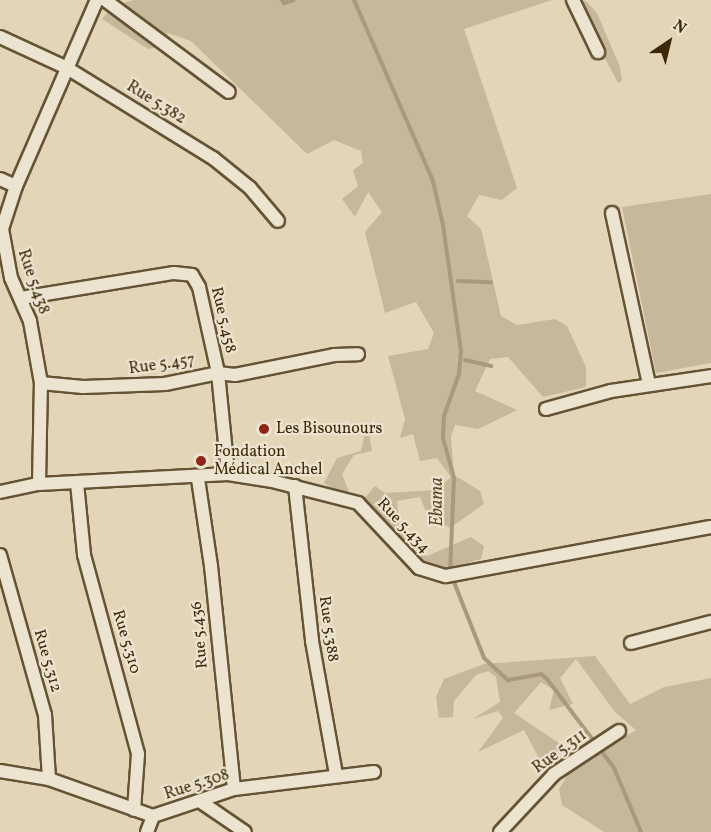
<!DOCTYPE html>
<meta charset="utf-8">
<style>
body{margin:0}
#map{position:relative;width:711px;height:832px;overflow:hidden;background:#e2d5b8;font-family:Vollkorn,serif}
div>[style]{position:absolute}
.green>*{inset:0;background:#c6b89a}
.stream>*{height:4px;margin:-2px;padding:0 2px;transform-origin:2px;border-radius:2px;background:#aa9a7c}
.roads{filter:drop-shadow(2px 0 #665334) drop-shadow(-2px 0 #665334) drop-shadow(0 2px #665334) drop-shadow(0 -2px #665334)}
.minor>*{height:12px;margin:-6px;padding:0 6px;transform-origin:6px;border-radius:6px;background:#ece4d1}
.dots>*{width:16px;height:16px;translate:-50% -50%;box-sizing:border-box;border:3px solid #ece4d1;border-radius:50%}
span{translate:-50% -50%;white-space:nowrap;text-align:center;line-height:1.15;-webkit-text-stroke:4.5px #ece4d1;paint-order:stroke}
.street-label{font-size:16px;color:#3d2808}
.poi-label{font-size:16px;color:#3d2808}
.left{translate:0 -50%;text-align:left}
.water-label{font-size:18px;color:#5e4a2b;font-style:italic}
.north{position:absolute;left:639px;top:12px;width:60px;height:60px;-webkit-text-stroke:4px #ece4d1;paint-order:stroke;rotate:35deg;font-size:16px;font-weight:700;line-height:24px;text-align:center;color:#3d2808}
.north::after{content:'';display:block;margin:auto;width:21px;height:27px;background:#3d2808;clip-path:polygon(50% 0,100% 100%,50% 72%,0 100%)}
</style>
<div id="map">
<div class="green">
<i style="clip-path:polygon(134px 0,552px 0,464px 29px,517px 188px,502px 200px,479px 195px,467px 216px,481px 229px,501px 316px,517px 325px,555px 319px,567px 326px,586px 367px,586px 387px,543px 397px,508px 357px,490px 359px,475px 391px,517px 410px,478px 429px,455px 425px,451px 437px,454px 475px,480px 491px,484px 504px,450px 528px,428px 516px,420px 497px,397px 501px,400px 531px,413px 540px,414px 553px,427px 556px,471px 537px,484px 546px,481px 559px,447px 569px,409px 565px,364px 509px,324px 483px,337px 458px,361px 451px,367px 422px,372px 451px,354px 455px,342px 474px,349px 492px,363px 500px,375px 486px,385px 493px,436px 490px,451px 477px,437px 458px,420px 461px,413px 434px,400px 438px,405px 419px,388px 356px,428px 349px,434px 333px,416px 302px,385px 313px,365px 232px,382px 212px,368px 192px,355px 217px,342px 199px,358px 186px,353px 170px,363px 163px,361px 151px,334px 140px,307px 154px,191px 41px,168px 33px,160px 47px,148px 49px,102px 19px,113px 6px)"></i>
<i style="clip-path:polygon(585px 0,597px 13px,620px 67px,622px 81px,618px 83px,580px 10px)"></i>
<i style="clip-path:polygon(711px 194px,711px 363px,656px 373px,622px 207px)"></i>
<i style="clip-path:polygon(595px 656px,630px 704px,664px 687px,711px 678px,711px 832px,604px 832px,562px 805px,559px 789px,572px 768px,636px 730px,615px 712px,576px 659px,560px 678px,573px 704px,549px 710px,554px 690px,541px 682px,514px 713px,562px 745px,561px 753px,541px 762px,524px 730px,478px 752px,503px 718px,498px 711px,473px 719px,500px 702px,496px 677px,488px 671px,476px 675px,454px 701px,453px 717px,439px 718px,436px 697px,444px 679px,484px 664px)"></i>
</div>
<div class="stream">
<i style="left:282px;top:0;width:4px;rotate:56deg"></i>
<i style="left:284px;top:3px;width:10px;rotate:-17deg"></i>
<i style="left:354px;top:0;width:197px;rotate:66.4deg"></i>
<i style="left:433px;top:181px;width:45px;rotate:77.2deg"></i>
<i style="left:443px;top:225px;width:127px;rotate:81.9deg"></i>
<i style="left:461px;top:351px;width:23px;rotate:95deg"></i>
<i style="left:459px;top:374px;width:45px;rotate:109.7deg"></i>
<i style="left:444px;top:416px;width:22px;rotate:93deg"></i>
<i style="left:443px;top:438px;width:41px;rotate:74.6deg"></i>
<i style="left:454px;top:478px;width:94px;rotate:92.4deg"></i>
<i style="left:450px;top:572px;width:92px;rotate:68.4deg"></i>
<i style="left:484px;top:658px;width:33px;rotate:43deg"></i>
<i style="left:508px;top:680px;width:34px;rotate:-10deg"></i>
<i style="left:541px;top:674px;width:8px;rotate:40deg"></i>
<i style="left:547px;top:679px;width:111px;rotate:53deg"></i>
<i style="left:614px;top:768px;width:69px;rotate:67.1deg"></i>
<i style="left:458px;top:281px;width:33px;rotate:2deg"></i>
<i style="left:465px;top:360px;width:27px;rotate:13deg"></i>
</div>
<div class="roads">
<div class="minor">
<i style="left:105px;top:0;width:154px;rotate:36.6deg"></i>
<i style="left:573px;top:0;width:58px;rotate:64.3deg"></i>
<i style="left:0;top:37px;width:74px;rotate:24.8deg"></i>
<i style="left:67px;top:68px;width:172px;rotate:31.7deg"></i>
<i style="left:213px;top:158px;width:48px;rotate:39deg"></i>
<i style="left:250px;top:188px;width:43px;rotate:49.7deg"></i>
<i style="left:0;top:179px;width:17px;rotate:24deg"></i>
<i style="left:612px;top:213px;width:175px;rotate:77.8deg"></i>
<i style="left:21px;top:298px;width:155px;rotate:-9.3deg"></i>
<i style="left:174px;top:273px;width:18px;rotate:6deg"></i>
<i style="left:192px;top:275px;width:14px;rotate:60deg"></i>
<i style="left:199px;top:287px;width:88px;rotate:77.5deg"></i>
<i style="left:218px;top:373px;width:101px;rotate:84.3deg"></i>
<i style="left:41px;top:383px;width:42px;rotate:5.4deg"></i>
<i style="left:83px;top:387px;width:82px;rotate:-2.1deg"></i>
<i style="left:165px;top:384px;width:54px;rotate:-11.7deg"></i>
<i style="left:218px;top:373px;width:17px;rotate:7deg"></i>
<i style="left:235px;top:375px;width:101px;rotate:-11.4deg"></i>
<i style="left:334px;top:355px;width:24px;rotate:-2deg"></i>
<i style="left:546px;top:409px;width:67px;rotate:-15.5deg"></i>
<i style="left:611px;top:391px;width:101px;rotate:-8.5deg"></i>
<i style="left:198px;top:479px;width:88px;rotate:81.5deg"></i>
<i style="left:211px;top:566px;width:224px;rotate:84.1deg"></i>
<i style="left:77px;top:483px;width:72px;rotate:84.4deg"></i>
<i style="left:84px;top:555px;width:206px;rotate:74.8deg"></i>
<i style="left:138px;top:754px;width:56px;rotate:94.1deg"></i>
<i style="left:39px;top:484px;width:101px;rotate:-88.9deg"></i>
<i style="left:41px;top:383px;width:63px;rotate:-100.1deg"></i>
<i style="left:30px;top:321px;width:47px;rotate:-113.8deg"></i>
<i style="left:11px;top:278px;width:50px;rotate:-100.4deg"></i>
<i style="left:2px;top:229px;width:45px;rotate:-72deg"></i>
<i style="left:16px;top:186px;width:203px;rotate:-66.5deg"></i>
<i style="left:295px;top:486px;width:156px;rotate:83.7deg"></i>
<i style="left:312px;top:641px;width:136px;rotate:79.8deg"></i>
<i style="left:0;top:492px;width:40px;rotate:-12deg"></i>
<i style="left:39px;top:484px;width:189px;rotate:-3deg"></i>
<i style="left:228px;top:474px;width:45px;rotate:9deg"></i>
<i style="left:272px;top:481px;width:89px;rotate:14.3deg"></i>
<i style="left:358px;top:503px;width:89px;rotate:46.8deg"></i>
<i style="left:419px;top:568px;width:28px;rotate:17deg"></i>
<i style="left:446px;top:576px;width:269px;rotate:-10.5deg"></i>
<i style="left:0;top:555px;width:166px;rotate:74.3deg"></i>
<i style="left:45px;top:715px;width:64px;rotate:86.4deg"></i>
<i style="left:631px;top:643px;width:83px;rotate:-14.7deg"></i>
<i style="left:0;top:771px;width:50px;rotate:9.3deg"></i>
<i style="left:49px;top:779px;width:110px;rotate:19.6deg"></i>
<i style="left:153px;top:816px;width:85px;rotate:-18.4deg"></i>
<i style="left:234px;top:789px;width:141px;rotate:-6.9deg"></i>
<i style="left:201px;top:802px;width:53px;rotate:34.3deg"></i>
<i style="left:147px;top:832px;width:17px;rotate:-69deg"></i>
<i style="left:500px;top:832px;width:79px;rotate:-47deg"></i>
<i style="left:554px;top:774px;width:78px;rotate:-33.5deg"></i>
</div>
</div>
<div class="dots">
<i style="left:264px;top:429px;background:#8f2418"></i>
<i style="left:201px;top:461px;background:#8f2418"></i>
</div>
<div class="street-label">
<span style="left:156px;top:103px;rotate:32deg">Rue 5.382</span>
<span style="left:33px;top:282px;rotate:71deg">Rue 5.438</span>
<span style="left:223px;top:320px;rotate:77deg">Rue 5.458</span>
<span style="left:162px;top:365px;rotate:-8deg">Rue 5.457</span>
<span style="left:403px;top:526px;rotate:47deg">Rue 5.434</span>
<span style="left:328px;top:629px;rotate:82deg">Rue 5.388</span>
<span style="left:200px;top:635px;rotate:-95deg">Rue 5.436</span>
<span style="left:126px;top:642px;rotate:74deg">Rue 5.310</span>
<span style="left:47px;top:661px;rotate:74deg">Rue 5.312</span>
<span style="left:560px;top:752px;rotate:-36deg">Rue 5.311</span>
<span style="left:197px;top:785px;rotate:-18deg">Rue 5.308</span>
</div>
<div class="poi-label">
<span class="left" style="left:276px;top:429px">Les Bisounours</span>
<span class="left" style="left:214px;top:461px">Fondation<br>Médical Anchel</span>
</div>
<div class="water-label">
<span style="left:438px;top:502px;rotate:-90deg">Ebama</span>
</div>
<div class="north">N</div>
</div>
